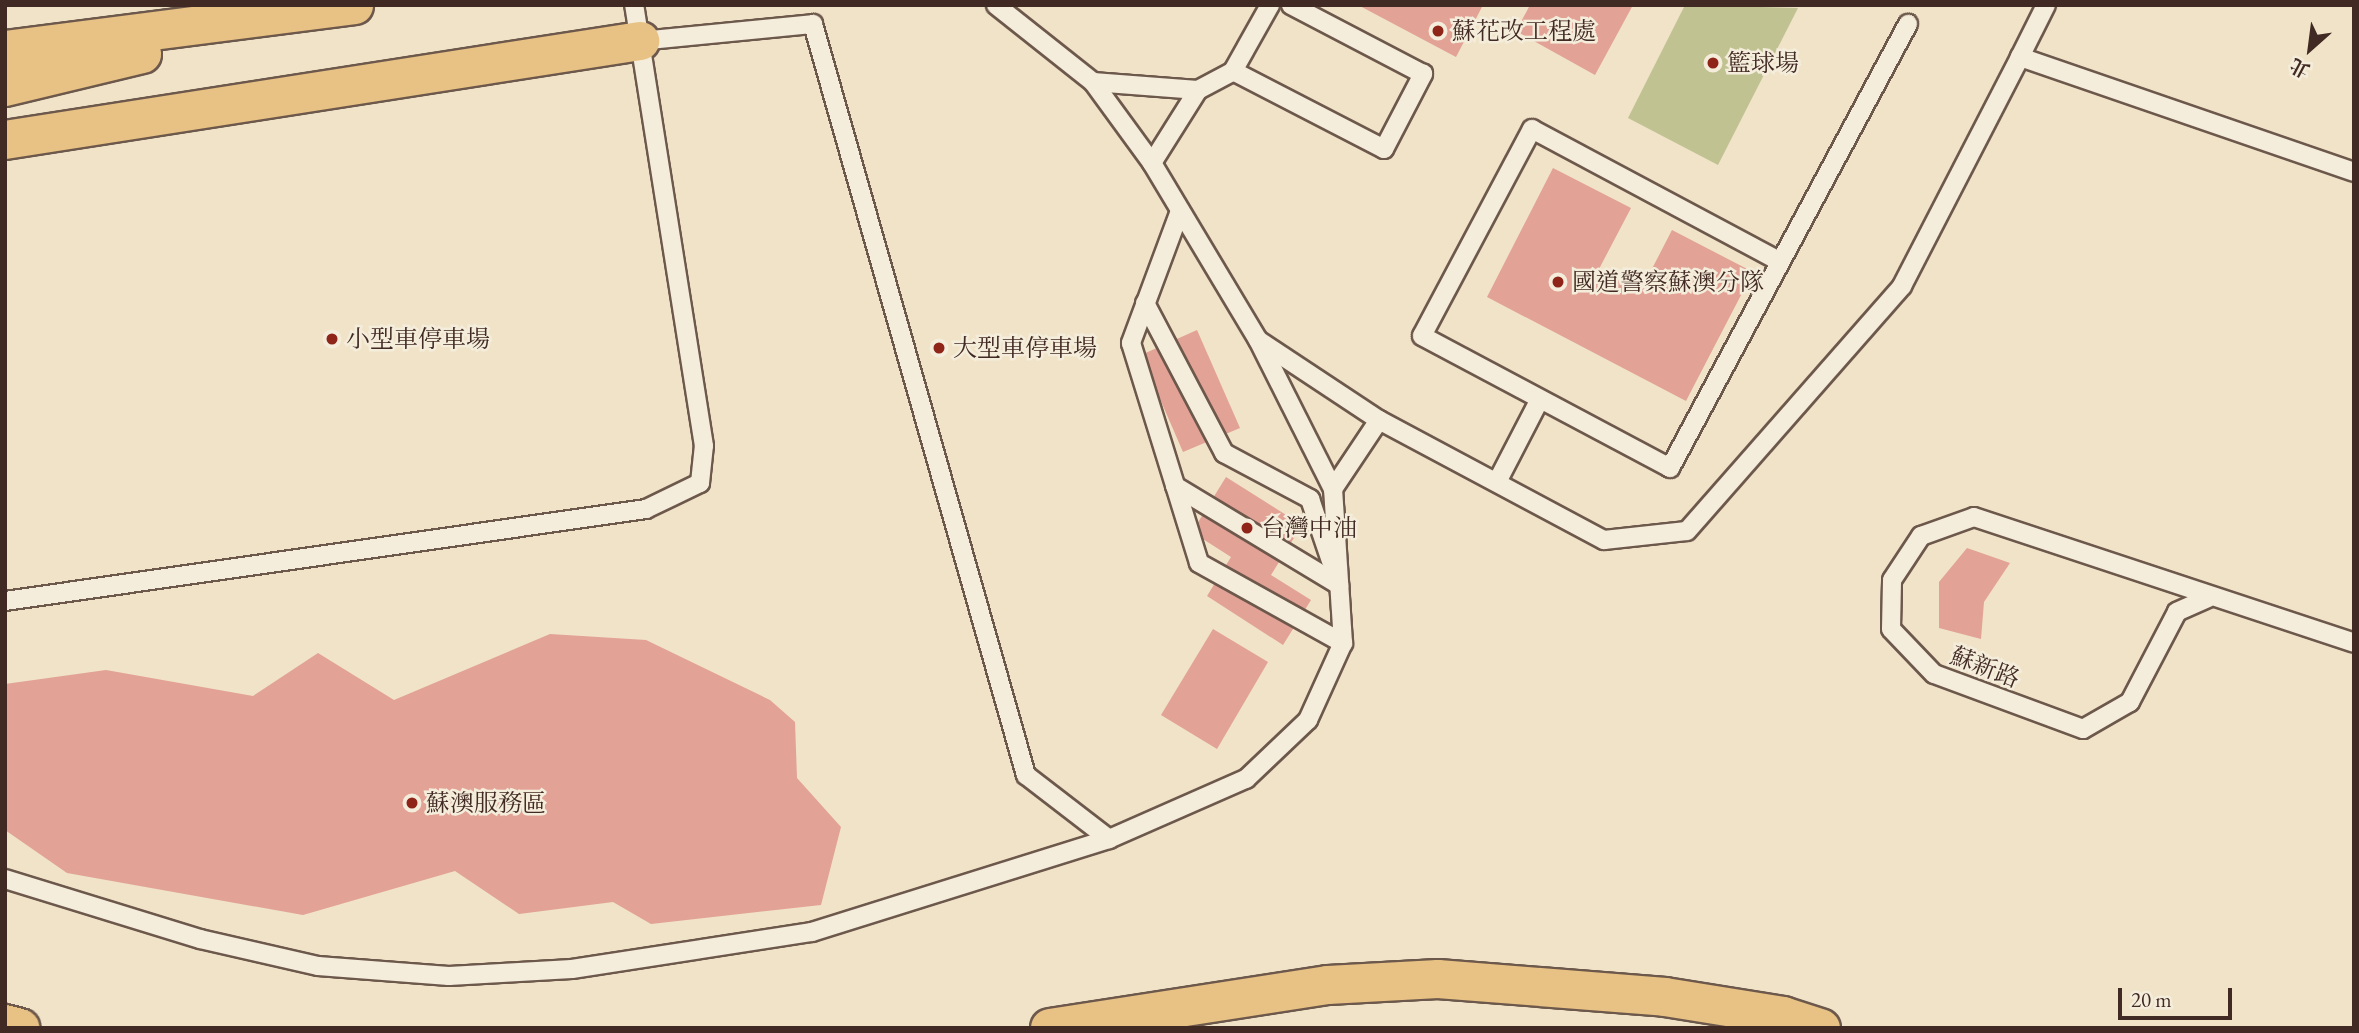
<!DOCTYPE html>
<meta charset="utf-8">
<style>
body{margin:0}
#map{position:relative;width:2359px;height:1033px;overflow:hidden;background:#f0e3c8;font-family:"EB Garamond","Noto Serif TC",serif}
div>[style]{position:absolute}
.green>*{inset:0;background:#c0c292}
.building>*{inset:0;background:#e2a295}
.roads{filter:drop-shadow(2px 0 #6d584c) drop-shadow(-2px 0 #6d584c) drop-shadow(0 2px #6d584c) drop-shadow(0 -2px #6d584c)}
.service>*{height:18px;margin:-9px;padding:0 9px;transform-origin:9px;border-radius:9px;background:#f5eddb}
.motorway>*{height:38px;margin:-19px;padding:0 19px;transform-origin:19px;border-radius:19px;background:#e8c284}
.dots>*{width:19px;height:19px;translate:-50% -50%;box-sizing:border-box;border:4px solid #f5eddb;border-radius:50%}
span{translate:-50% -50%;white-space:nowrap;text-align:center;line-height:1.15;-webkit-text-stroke:5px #f5eddb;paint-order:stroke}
.poi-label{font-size:24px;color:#412a23}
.left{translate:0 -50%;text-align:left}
.street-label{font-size:24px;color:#412a23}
.frame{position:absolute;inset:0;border:7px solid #412a23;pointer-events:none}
.north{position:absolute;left:2275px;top:14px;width:70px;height:70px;-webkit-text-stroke:5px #f5eddb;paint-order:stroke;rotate:208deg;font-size:19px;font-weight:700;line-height:28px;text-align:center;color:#412a23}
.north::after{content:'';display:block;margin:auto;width:24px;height:32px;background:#412a23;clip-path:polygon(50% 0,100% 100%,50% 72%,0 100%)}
.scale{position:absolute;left:2118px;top:988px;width:114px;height:32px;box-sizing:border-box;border:4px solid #412a23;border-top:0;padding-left:9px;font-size:21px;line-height:24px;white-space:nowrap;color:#412a23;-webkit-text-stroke:5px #f5eddb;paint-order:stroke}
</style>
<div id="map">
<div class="green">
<i style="clip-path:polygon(1685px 5px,1798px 8px,1718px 165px,1628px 118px)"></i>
</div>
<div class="building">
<i style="clip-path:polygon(1358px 5px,1483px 5px,1456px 57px)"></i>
<i style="clip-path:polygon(1530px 5px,1633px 5px,1595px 75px,1516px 31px)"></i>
<i style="clip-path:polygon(1553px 168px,1631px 208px,1599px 269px,1640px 292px,1672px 230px,1753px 272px,1686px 401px,1487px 297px)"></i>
<i style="clip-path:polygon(1197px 330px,1240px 428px,1183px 452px,1141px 355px)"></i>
<i style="clip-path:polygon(1226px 477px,1302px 525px,1271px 575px,1311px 600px,1283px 645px,1207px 596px,1231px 557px,1192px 532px)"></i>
<i style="clip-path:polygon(1967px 548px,2010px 563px,1984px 602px,1981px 639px,1939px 628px,1939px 582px)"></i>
<i style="clip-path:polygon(1213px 629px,1268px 662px,1217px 749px,1161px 715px)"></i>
<i style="clip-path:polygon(550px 634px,646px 640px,770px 700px,795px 722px,797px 778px,841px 827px,821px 905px,651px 924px,613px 902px,519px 914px,455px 871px,303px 915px,67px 873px,5px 830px,5px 684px,106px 670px,253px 696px,318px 653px,394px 700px)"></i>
</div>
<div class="roads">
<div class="service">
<i style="left:640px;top:41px;width:174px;rotate:-5.6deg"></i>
<i style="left:813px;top:24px;width:781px;rotate:74.17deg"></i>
<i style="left:1026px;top:775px;width:105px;rotate:37.6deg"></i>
<i style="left:2020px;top:57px;width:58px;rotate:-63.4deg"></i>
<i style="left:1233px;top:71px;width:170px;rotate:27.3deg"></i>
<i style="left:1384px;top:149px;width:85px;rotate:-62.5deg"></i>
<i style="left:1423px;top:74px;width:149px;rotate:-152.4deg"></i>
<i style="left:1093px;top:82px;width:105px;rotate:4.4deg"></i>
<i style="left:1152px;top:163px;width:86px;rotate:-57.8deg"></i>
<i style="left:1198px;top:90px;width:40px;rotate:-28deg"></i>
<i style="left:1233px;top:71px;width:76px;rotate:-60.7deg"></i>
<i style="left:1180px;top:211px;width:141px;rotate:110.4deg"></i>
<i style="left:1131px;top:343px;width:230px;rotate:72.8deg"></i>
<i style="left:1199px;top:563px;width:165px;rotate:29.1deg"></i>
<i style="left:1779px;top:261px;width:280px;rotate:-151.9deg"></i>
<i style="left:1532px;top:129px;width:234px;rotate:118deg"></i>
<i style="left:1422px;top:336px;width:281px;rotate:28deg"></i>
<i style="left:1670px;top:468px;width:504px;rotate:-61.81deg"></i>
<i style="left:1145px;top:303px;width:170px;rotate:62.2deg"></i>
<i style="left:1224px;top:453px;width:98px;rotate:28.1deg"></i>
<i style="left:1310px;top:499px;width:65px;rotate:71.3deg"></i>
<i style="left:1261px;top:342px;width:141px;rotate:33.5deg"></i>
<i style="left:1379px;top:420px;width:255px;rotate:28.1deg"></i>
<i style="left:1604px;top:540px;width:83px;rotate:-6.2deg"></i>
<i style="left:1687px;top:531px;width:326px;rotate:-48.7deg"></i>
<i style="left:1902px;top:286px;width:258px;rotate:-62.7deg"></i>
<i style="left:2020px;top:57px;width:353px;rotate:19deg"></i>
<i style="left:1497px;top:482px;width:93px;rotate:-62.6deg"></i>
<i style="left:1175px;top:486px;width:192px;rotate:31.1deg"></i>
<i style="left:1333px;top:489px;width:83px;rotate:-56.3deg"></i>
<i style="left:2208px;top:598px;width:34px;rotate:156deg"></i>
<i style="left:2177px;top:612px;width:102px;rotate:117.6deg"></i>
<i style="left:2130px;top:702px;width:54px;rotate:150.1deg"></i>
<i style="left:2083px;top:729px;width:159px;rotate:-159.7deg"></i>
<i style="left:1934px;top:674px;width:62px;rotate:-133.7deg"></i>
<i style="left:1891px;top:629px;width:49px;rotate:-88.8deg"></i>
<i style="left:1892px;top:580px;width:53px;rotate:-56.6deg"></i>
<i style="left:1921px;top:536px;width:56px;rotate:-19.7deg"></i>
<i style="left:1974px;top:517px;width:400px;rotate:18.3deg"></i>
<i style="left:5px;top:601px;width:648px;rotate:-8.17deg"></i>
<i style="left:646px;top:509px;width:60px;rotate:-25.7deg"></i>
<i style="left:700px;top:483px;width:37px;rotate:-84deg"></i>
<i style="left:704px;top:446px;width:447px;rotate:-99deg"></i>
<i style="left:5px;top:879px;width:204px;rotate:17.1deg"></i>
<i style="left:200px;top:939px;width:121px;rotate:12.9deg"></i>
<i style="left:318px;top:966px;width:131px;rotate:4.4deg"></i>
<i style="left:449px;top:976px;width:123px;rotate:-3.3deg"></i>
<i style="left:572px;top:969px;width:243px;rotate:-8.8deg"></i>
<i style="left:812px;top:932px;width:311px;rotate:-17.4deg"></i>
<i style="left:1109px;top:839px;width:150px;rotate:-23.7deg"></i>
<i style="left:1246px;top:779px;width:86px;rotate:-43.6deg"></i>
<i style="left:1308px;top:720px;width:85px;rotate:-65.6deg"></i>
<i style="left:1343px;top:643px;width:154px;rotate:-93.7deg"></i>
<i style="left:1333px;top:489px;width:167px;rotate:-116.7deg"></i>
<i style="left:1258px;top:340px;width:206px;rotate:-120.9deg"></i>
<i style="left:1152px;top:163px;width:100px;rotate:-126.1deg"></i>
<i style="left:1093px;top:82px;width:124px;rotate:-141.6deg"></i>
</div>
<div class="motorway">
<i style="left:5px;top:50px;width:352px;rotate:-7.3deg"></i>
<i style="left:5px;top:87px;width:141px;rotate:-13.5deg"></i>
<i style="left:5px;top:140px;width:643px;rotate:-8.86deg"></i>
<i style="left:5px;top:1024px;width:16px;rotate:15deg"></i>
<i style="left:1050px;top:1028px;width:281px;rotate:-8.8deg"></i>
<i style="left:1328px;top:985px;width:110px;rotate:-3.1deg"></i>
<i style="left:1438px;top:979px;width:228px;rotate:4.5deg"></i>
<i style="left:1665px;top:997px;width:120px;rotate:9.1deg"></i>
<i style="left:1783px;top:1016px;width:40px;rotate:18deg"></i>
</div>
</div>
<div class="dots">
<i style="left:1438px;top:31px;background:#8f2418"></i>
<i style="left:1713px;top:63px;background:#8f2418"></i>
<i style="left:1558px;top:282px;background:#8f2418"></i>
<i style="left:332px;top:339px;background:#8f2418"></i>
<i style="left:939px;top:348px;background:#8f2418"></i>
<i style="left:1247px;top:528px;background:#8f2418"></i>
<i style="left:412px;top:803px;background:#8f2418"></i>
</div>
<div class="poi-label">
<span class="left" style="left:1452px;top:31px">蘇花改工程處</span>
<span class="left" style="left:1727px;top:63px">籃球場</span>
<span class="left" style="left:1572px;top:282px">國道警察蘇澳分隊</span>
<span class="left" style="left:346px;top:339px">小型車停車場</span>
<span class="left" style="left:953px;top:348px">大型車停車場</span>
<span class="left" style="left:1261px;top:528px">台灣中油</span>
<span class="left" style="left:426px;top:803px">蘇澳服務區</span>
</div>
<div class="street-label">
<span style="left:1985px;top:667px;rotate:21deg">蘇新路</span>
</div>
<div class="frame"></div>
<div class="north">北</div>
<div class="scale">20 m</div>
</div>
